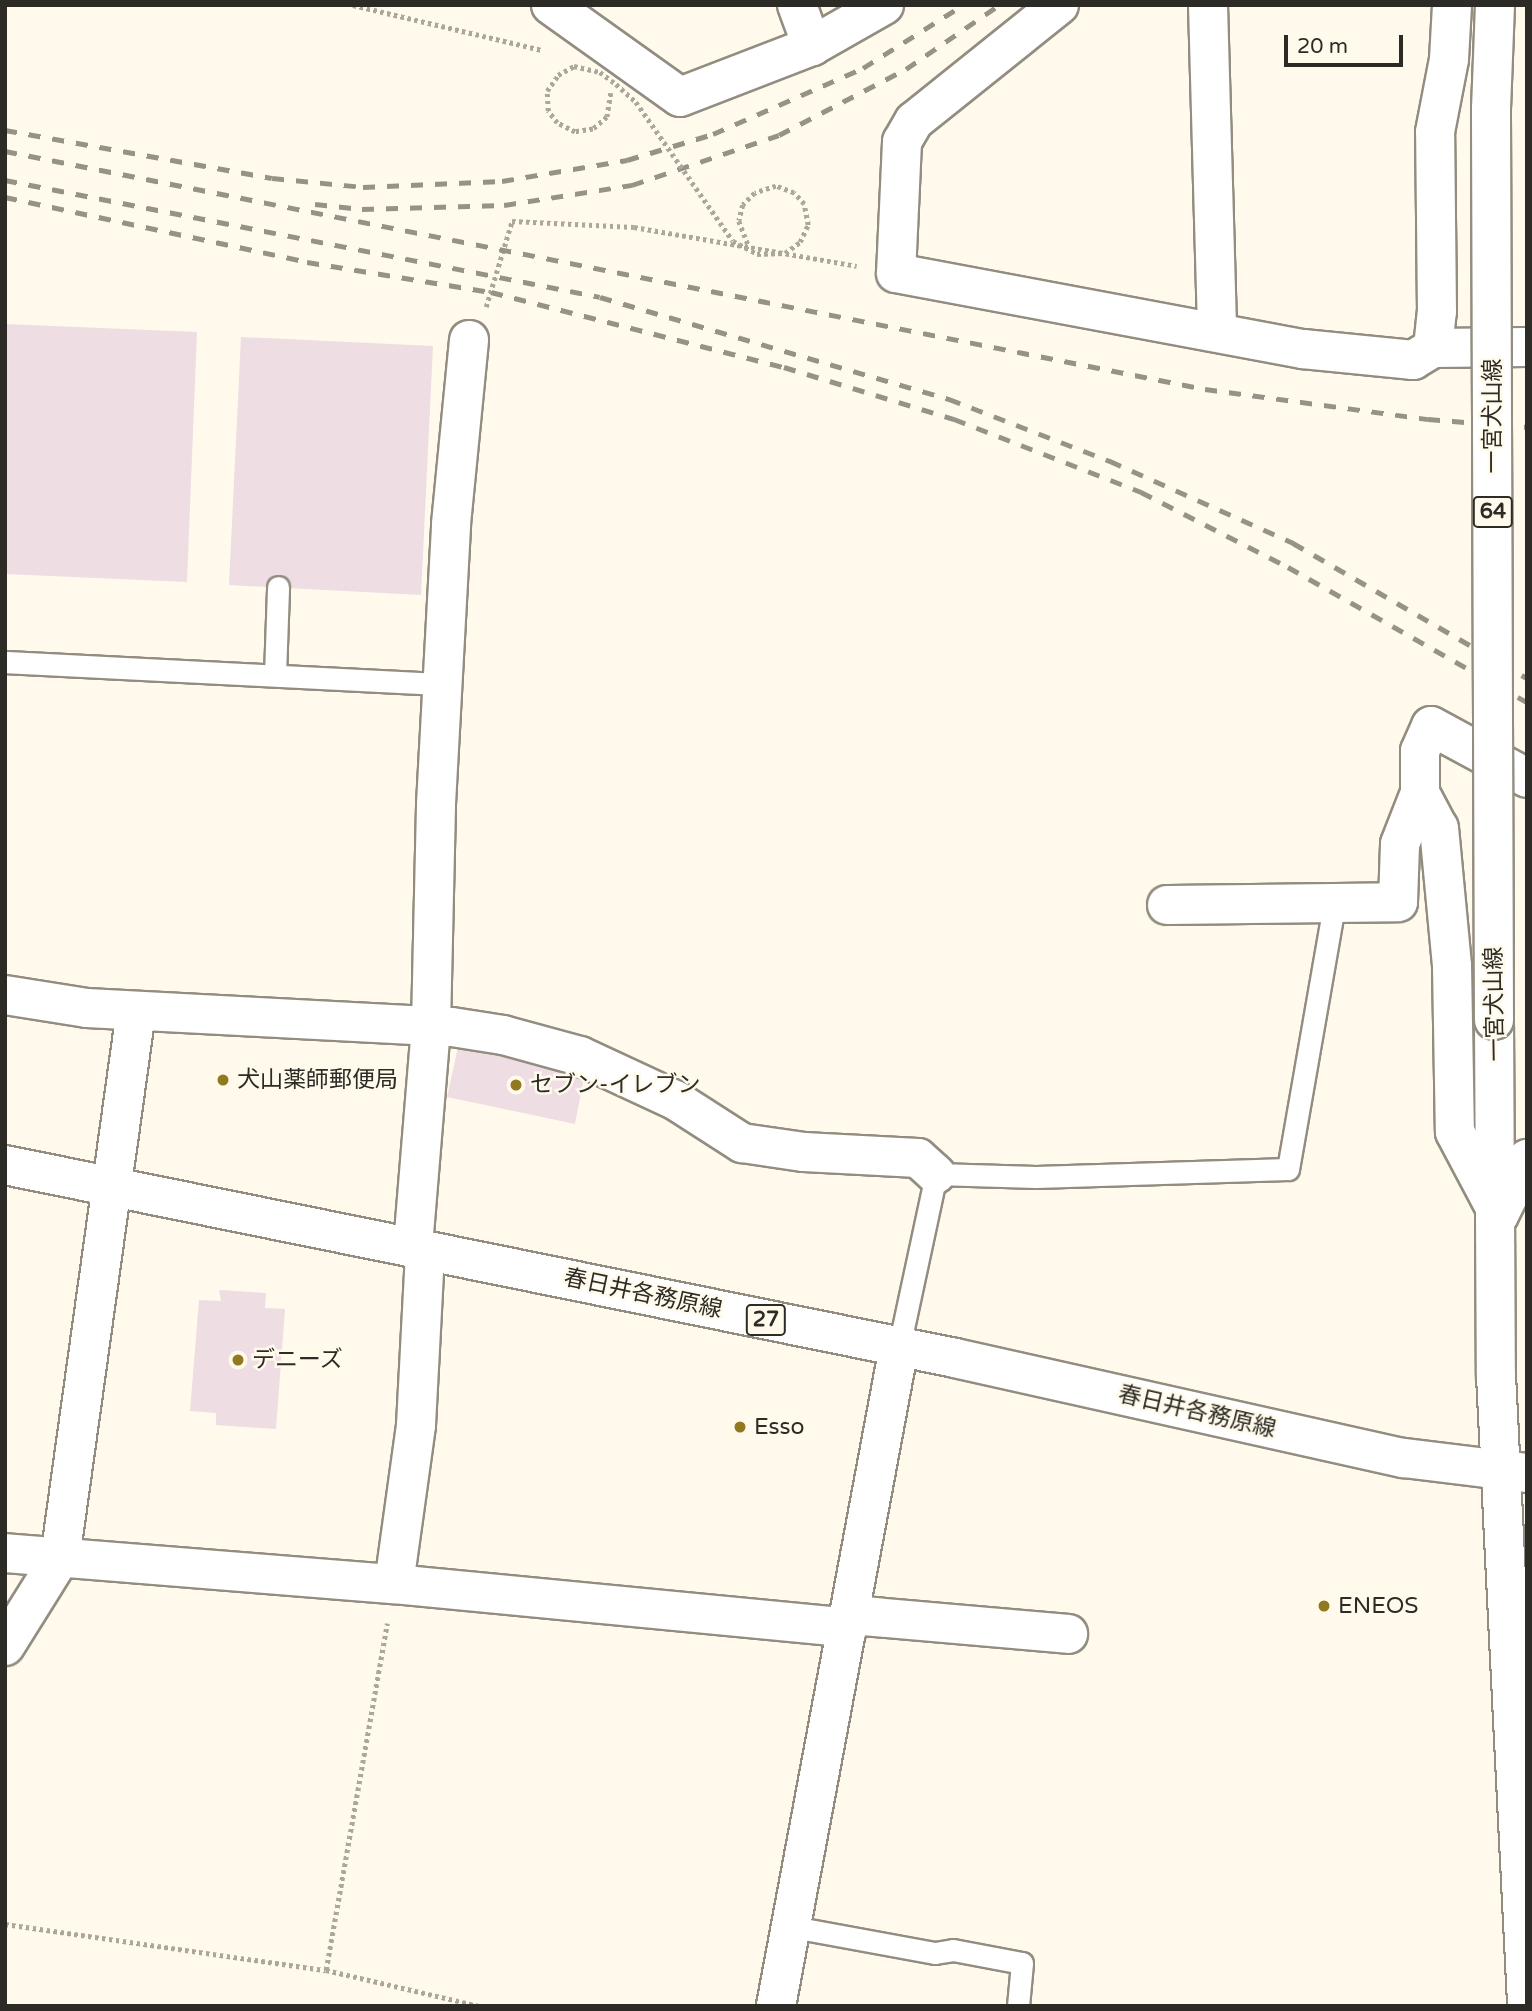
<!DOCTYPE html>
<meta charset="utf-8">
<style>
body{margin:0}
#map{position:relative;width:1532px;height:2011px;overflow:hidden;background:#fffaec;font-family:"Varela Round","Noto Sans JP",sans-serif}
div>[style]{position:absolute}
.building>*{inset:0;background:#eedde2}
.path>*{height:4.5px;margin-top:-2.25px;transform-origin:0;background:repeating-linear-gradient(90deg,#aba79c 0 3.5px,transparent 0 7px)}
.roads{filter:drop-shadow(2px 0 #928d80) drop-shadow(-2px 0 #928d80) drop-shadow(0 2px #928d80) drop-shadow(0 -2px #928d80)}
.service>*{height:21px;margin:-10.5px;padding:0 10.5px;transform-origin:10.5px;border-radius:10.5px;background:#fff}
.minor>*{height:38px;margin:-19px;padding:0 19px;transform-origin:19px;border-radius:19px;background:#fff}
.primary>*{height:38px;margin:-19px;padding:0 19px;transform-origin:19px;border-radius:19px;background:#fff}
.rail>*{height:5px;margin-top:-2.5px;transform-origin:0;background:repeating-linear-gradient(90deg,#959288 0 12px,transparent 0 24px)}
.path-bridge>*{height:4.5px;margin-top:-2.25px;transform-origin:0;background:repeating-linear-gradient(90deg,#aba79c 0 3.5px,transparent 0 7px)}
.bridges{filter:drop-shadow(2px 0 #928d80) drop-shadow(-2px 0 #928d80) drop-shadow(0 2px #928d80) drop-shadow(0 -2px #928d80)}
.primary-bridge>*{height:38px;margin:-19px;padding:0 19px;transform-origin:19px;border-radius:19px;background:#fff}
.dots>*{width:19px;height:19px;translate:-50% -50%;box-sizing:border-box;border:4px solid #fffaec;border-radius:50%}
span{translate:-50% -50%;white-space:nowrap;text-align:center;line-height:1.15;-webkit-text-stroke:5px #fffaec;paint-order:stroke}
.shield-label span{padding:2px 5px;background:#fffaec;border:2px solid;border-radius:5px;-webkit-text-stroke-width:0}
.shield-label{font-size:21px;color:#2d2b25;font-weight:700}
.street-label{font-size:23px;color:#2d2b25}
.poi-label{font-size:23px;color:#2d2b25}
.left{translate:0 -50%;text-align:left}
.frame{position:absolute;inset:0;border:7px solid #2d2b25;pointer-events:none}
.scale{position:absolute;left:1284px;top:35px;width:119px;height:32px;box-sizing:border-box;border:4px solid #2d2b25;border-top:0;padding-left:9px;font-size:21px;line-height:24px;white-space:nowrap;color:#2d2b25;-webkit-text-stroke:5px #fffaec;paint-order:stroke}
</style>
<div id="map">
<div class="building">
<i style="clip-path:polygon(5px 324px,197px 332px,187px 582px,5px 574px)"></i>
<i style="clip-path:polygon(241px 337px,433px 346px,421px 595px,229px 585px)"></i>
<i style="clip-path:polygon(458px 1047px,585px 1073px,575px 1124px,447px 1097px)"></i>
<i style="clip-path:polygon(219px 1290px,266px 1293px,265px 1308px,285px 1309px,276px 1429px,216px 1425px,216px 1413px,190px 1411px,199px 1300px,221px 1301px)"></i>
</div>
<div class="path">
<i style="left:353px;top:5px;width:194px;rotate:13.4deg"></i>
<i style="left:486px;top:307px;width:90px;rotate:-73.2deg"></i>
<i style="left:512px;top:221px;width:122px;rotate:2.8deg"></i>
<i style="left:634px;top:227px;width:226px;rotate:9.9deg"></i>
<i style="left:5px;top:1924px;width:324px;rotate:8.2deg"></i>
<i style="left:326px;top:1970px;width:157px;rotate:13.2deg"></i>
<i style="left:326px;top:1970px;width:352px;rotate:-80deg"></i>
</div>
<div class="roads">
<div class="service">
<i style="left:5px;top:662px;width:439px;rotate:2.9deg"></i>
<i style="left:275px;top:675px;width:88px;rotate:-88deg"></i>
<i style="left:899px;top:1347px;width:177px;rotate:-77.9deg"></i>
<i style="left:936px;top:1174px;width:100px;rotate:1.7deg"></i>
<i style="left:1036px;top:1177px;width:252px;rotate:-1.8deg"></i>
<i style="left:1288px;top:1169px;width:267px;rotate:-80.1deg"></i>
<i style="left:793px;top:1927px;width:144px;rotate:10.4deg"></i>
<i style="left:935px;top:1953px;width:18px;rotate:-9deg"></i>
<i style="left:953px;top:1950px;width:70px;rotate:10.7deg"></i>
<i style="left:1022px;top:1963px;width:43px;rotate:95.3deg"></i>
</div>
<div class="minor">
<i style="left:551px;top:5px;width:158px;rotate:35.5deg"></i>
<i style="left:680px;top:97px;width:142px;rotate:-21.1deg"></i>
<i style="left:812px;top:46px;width:83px;rotate:-29.7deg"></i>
<i style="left:797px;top:5px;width:44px;rotate:69.9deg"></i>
<i style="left:1059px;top:5px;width:186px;rotate:141.3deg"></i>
<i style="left:914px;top:121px;width:24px;rotate:120deg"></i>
<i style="left:902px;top:142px;width:131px;rotate:92.6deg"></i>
<i style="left:896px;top:273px;width:414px;rotate:10.6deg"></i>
<i style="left:1303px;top:349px;width:111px;rotate:5.7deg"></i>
<i style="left:1413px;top:360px;width:23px;rotate:-31deg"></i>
<i style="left:1433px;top:348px;width:94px;rotate:-0.6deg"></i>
<i style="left:1208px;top:5px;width:325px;rotate:88.4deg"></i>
<i style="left:1433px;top:348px;width:36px;rotate:-84deg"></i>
<i style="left:1437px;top:312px;width:180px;rotate:-90.6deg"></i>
<i style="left:1435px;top:132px;width:74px;rotate:-79.1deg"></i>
<i style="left:1449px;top:59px;width:54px;rotate:-86.8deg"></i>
<i style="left:1420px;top:793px;width:40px;rotate:62deg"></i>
<i style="left:1439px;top:828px;width:139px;rotate:84.6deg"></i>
<i style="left:1452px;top:966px;width:166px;rotate:89deg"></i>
<i style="left:1455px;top:1132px;width:94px;rotate:62.1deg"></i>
<i style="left:1167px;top:905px;width:231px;rotate:-0.7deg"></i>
<i style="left:1398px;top:902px;width:58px;rotate:-88deg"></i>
<i style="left:1400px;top:844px;width:55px;rotate:-68.6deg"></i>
<i style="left:1420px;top:793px;width:42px;rotate:-90deg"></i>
<i style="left:1420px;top:751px;width:27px;rotate:-66deg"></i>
<i style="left:1431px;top:726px;width:109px;rotate:28.4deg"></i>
<i style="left:5px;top:995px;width:83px;rotate:9deg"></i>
<i style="left:87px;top:1008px;width:365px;rotate:3deg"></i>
<i style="left:452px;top:1027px;width:52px;rotate:8.9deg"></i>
<i style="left:503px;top:1035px;width:80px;rotate:15.3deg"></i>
<i style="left:580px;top:1056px;width:105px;rotate:24.9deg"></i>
<i style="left:675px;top:1100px;width:80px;rotate:32.7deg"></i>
<i style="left:742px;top:1143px;width:63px;rotate:8.3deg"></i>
<i style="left:804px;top:1152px;width:114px;rotate:3deg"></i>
<i style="left:918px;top:1158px;width:24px;rotate:42deg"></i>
<i style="left:1499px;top:1215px;width:63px;rotate:-63.4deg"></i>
<i style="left:413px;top:1246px;width:221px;rotate:-85.3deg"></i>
<i style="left:431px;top:1026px;width:222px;rotate:-88.7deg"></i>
<i style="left:436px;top:804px;width:280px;rotate:-86.9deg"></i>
<i style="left:451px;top:524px;width:185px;rotate:-84.4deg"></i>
<i style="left:5px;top:1553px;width:390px;rotate:4.6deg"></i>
<i style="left:394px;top:1584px;width:456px;rotate:5.5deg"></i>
<i style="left:394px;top:1584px;width:161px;rotate:-82.1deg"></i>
<i style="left:416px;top:1425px;width:174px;rotate:-87deg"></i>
<i style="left:852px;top:1615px;width:217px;rotate:5deg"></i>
<i style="left:5px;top:1646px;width:104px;rotate:-58deg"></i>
<i style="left:60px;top:1558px;width:551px;rotate:-82.08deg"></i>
<i style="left:776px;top:2006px;width:670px;rotate:-79.43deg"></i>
</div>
<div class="primary">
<i style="left:1494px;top:1020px;width:355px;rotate:89.7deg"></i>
<i style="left:1496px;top:1375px;width:628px;rotate:87.17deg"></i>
<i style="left:5px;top:1165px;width:969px;rotate:11.48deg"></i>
<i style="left:955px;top:1358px;width:460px;rotate:12.6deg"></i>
<i style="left:1404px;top:1458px;width:124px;rotate:7deg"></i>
</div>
</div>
<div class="rail">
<i style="left:5px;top:130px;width:271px;rotate:10.2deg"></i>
<i style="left:272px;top:178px;width:91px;rotate:5.6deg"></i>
<i style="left:363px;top:187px;width:139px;rotate:-2.5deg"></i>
<i style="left:502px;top:181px;width:127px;rotate:-9.5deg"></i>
<i style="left:627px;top:160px;width:90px;rotate:-16.8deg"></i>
<i style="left:713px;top:134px;width:164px;rotate:-23.7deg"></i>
<i style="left:863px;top:68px;width:118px;rotate:-32.2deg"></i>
<i style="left:5px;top:151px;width:1223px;rotate:11.22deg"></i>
<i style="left:1205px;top:389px;width:225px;rotate:7.7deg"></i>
<i style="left:1428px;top:419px;width:99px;rotate:4.6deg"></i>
<i style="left:5px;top:180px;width:606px;rotate:11.12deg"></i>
<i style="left:600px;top:297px;width:364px;rotate:16.3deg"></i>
<i style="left:949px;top:399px;width:173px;rotate:21.1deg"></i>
<i style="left:1110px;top:461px;width:201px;rotate:24.1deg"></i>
<i style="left:1293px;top:543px;width:270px;rotate:30deg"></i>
<i style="left:5px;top:197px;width:309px;rotate:12.1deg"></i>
<i style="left:307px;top:262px;width:186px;rotate:9.3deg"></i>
<i style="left:491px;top:292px;width:302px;rotate:14.4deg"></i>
<i style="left:784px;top:367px;width:178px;rotate:17deg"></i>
<i style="left:954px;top:419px;width:201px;rotate:21.3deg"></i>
<i style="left:1141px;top:492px;width:165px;rotate:27deg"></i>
<i style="left:1288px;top:567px;width:274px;rotate:29.5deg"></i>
<i style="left:315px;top:204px;width:47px;rotate:6.1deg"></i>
<i style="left:362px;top:209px;width:142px;rotate:-1.6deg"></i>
<i style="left:504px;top:205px;width:130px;rotate:-8.9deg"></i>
<i style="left:632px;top:185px;width:155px;rotate:-18.8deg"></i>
<i style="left:779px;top:135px;width:143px;rotate:-27.5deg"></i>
<i style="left:906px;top:69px;width:113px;rotate:-34.5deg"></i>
</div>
<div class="path-bridge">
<i style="left:611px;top:93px;width:24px;rotate:99deg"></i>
<i style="left:607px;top:117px;width:18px;rotate:139deg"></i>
<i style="left:593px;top:129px;width:18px;rotate:171deg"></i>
<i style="left:575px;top:132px;width:20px;rotate:-153deg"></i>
<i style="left:557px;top:123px;width:15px;rotate:-127deg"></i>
<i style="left:548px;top:111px;width:20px;rotate:-93deg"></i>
<i style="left:547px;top:91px;width:19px;rotate:-55deg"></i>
<i style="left:558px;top:75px;width:18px;rotate:-29deg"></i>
<i style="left:574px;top:66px;width:27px;rotate:13deg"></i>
<i style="left:600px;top:72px;width:20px;rotate:37deg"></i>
<i style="left:616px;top:84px;width:27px;rotate:42deg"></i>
<i style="left:636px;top:102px;width:169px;rotate:55.1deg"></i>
<i style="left:733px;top:241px;width:27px;rotate:28deg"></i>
<i style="left:757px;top:254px;width:28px;rotate:-2deg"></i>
<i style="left:785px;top:253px;width:19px;rotate:-36deg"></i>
<i style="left:800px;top:242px;width:19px;rotate:-65deg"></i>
<i style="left:808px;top:225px;width:21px;rotate:-101deg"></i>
<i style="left:804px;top:204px;width:15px;rotate:-132deg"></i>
<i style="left:794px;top:193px;width:19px;rotate:-159deg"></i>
<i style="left:776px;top:186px;width:22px;rotate:162deg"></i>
<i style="left:755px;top:193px;width:17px;rotate:135deg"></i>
<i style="left:743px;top:205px;width:16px;rotate:104deg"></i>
<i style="left:739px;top:221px;width:25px;rotate:69deg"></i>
</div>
<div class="bridges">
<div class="primary-bridge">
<i style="left:1494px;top:1020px;width:911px;rotate:-90.19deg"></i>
<i style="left:1491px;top:109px;width:104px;rotate:-87.8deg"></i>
</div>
</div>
<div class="dots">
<i style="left:223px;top:1080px;background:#90791f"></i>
<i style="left:516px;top:1085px;background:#90791f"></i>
<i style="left:238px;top:1360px;background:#90791f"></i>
<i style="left:740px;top:1427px;background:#90791f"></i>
<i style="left:1324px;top:1606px;background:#90791f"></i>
</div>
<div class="shield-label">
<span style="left:1493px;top:512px">64</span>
<span style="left:766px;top:1320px">27</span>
</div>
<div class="street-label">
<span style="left:1493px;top:416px;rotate:-90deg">一宮犬山線</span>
<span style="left:1495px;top:1004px;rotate:-91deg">一宮犬山線</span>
<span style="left:643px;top:1294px;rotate:12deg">春日井各務原線</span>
<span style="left:1197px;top:1412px;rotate:13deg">春日井各務原線</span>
</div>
<div class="poi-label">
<span class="left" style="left:237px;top:1080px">犬山薬師郵便局</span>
<span class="left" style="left:530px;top:1085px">セブン-イレブン</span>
<span class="left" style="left:252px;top:1360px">デニーズ</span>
<span class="left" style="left:754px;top:1427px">Esso</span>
<span class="left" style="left:1338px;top:1606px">ENEOS</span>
</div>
<div class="frame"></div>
<div class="scale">20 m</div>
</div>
